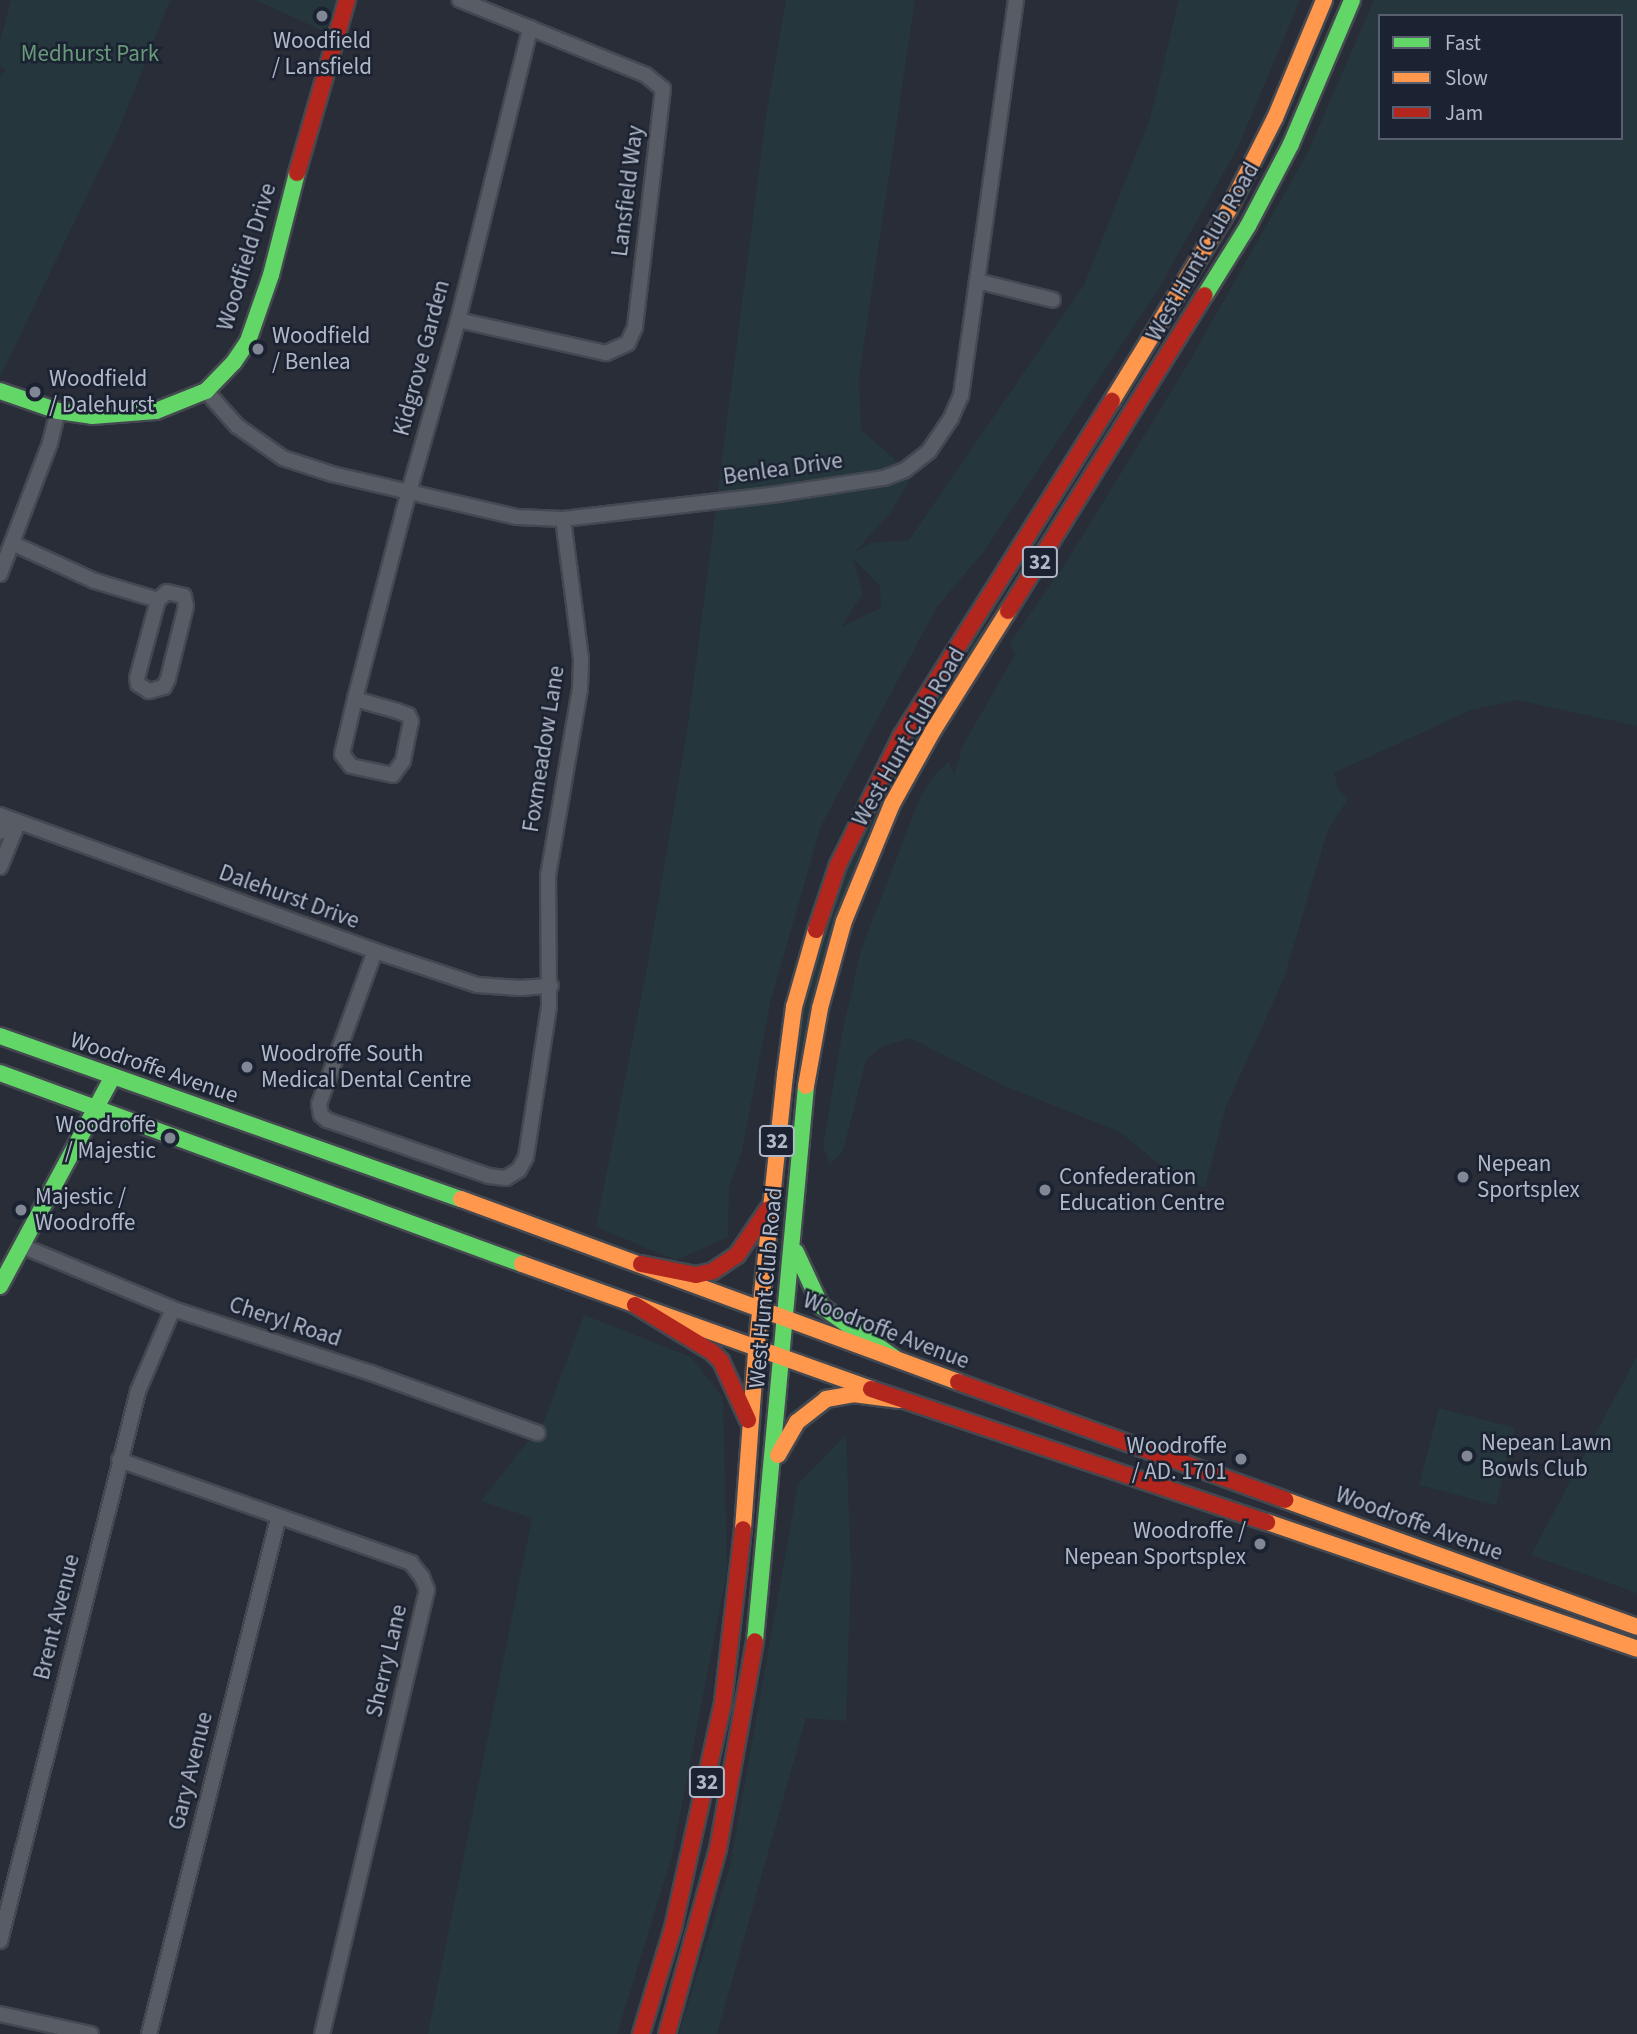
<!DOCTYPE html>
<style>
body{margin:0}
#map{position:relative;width:1637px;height:2034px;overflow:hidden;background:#282d37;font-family:"Source Sans 3",sans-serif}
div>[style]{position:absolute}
.green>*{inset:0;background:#25373d}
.roads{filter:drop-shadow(2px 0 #444850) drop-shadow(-2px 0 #444850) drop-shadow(0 2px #444850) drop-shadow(0 -2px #444850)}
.street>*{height:14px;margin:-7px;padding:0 7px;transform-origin:7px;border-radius:7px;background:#585c65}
.fast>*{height:16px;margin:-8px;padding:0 8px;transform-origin:8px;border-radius:8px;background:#63d668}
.slow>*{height:16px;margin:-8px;padding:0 8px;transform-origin:8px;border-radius:8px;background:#ff974d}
.jam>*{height:16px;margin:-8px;padding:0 8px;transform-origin:8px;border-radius:8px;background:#b3261e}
.dots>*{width:19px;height:19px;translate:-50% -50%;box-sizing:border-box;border:4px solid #1b2232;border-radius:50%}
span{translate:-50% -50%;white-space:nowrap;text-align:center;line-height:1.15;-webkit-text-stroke:5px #1b2232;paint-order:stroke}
.shield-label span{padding:2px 5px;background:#1b2232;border:2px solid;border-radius:5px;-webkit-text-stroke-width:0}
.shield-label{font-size:21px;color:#b1b8c8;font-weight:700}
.poi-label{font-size:23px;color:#b1b8c8}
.left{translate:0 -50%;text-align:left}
.right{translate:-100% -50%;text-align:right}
.park-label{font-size:23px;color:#679a78}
.street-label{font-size:23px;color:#b1b8c8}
.legend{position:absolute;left:1378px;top:14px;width:245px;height:126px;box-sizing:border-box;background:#1b2232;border:2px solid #575e6e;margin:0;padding:9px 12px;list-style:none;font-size:21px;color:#b1b8c8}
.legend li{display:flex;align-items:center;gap:14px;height:35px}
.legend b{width:35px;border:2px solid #575e6e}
</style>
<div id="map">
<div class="green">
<i style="clip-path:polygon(11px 0,170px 0,118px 131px,0 377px,0 76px,6px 70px,0 66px,0 41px)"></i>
<i style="clip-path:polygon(256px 0,336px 0,325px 32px)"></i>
<i style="clip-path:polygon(evenodd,786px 0,915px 0,859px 377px,861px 430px,913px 475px,890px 513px,854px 553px,871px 543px,909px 540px,1084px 285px,1150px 119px,1179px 0,1300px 0,1238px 147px,1158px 290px,985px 550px,936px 608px,821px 826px,771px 999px,742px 1150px,729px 1188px,728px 1237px,676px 1260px,596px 1227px,647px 968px,688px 725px,766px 116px,786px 0,852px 557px,880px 586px,881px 608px,841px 627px,863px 593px,852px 557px)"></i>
<i style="clip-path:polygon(evenodd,1374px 0,1637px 0,1637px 726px,1517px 700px,1471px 710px,1334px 773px,1339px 790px,1348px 799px,1328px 829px,1284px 978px,1226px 1106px,1205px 1187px,1196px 1185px,1191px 1190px,1120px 1132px,1007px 1087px,910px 1038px,881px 1047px,866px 1060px,843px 1151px,830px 1164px,823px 1147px,842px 1034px,861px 950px,921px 795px,938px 771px,949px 762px,954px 775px,963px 745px,1015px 655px,1010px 643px,1067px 561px,1185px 369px,1308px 152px,1374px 0,1380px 16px,1621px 16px,1621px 138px,1380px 138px,1380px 16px)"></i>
<i style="clip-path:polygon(979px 629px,983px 633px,917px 744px,799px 1065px,798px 1037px,835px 894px,885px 782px)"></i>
<i style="clip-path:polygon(584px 1315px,691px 1357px,723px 1398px,727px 1571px,672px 1856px,617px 2034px,428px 2034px,532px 1518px,481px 1501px,544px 1421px)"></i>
<i style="clip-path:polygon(1637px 1356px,1637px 1593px,1531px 1555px)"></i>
<i style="clip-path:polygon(1439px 1408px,1515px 1428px,1496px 1505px,1419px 1485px)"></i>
<i style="clip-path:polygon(846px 1435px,851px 1567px,846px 1721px,806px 1718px,717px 2034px,679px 2034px,730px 1866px,798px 1484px)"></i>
</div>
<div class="roads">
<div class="street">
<i style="left:977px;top:281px;width:78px;rotate:14deg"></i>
<i style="left:458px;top:320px;width:152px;rotate:12.6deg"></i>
<i style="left:606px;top:353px;width:24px;rotate:-24deg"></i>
<i style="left:628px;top:343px;width:17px;rotate:-66deg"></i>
<i style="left:635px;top:327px;width:240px;rotate:-83.3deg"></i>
<i style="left:663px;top:89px;width:22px;rotate:-141deg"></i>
<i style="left:646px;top:75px;width:201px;rotate:-158deg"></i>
<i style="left:206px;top:391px;width:47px;rotate:48.5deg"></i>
<i style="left:237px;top:426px;width:56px;rotate:34.8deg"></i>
<i style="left:283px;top:458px;width:52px;rotate:18.1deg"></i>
<i style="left:332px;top:474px;width:190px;rotate:13.1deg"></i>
<i style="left:517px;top:517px;width:46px;rotate:2.5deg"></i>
<i style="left:563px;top:519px;width:209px;rotate:-6.6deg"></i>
<i style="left:771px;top:495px;width:114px;rotate:-8.6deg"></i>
<i style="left:884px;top:478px;width:22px;rotate:-21deg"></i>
<i style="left:905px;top:470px;width:31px;rotate:-38deg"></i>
<i style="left:929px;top:451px;width:40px;rotate:-56deg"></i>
<i style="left:951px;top:418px;width:24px;rotate:-66deg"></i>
<i style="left:961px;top:396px;width:400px;rotate:-82.1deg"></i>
<i style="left:14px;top:544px;width:89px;rotate:24.6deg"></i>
<i style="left:95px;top:581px;width:66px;rotate:16.8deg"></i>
<i style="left:0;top:574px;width:140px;rotate:-69.1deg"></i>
<i style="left:50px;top:443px;width:33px;rotate:-76deg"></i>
<i style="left:167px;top:592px;width:17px;rotate:13deg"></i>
<i style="left:184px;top:596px;width:10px;rotate:79deg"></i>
<i style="left:186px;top:606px;width:75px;rotate:103.9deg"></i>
<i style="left:168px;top:679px;width:9px;rotate:117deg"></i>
<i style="left:164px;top:687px;width:16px;rotate:165deg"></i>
<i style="left:149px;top:691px;width:13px;rotate:-148deg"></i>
<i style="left:138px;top:684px;width:6px;rotate:-99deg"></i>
<i style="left:137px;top:678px;width:81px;rotate:-74.9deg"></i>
<i style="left:158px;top:600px;width:12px;rotate:-42deg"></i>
<i style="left:355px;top:699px;width:44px;rotate:15.9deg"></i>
<i style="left:397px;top:711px;width:12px;rotate:20deg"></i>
<i style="left:408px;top:715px;width:7px;rotate:63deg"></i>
<i style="left:411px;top:721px;width:41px;rotate:101.3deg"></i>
<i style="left:403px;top:761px;width:17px;rotate:126deg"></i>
<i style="left:393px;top:775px;width:43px;rotate:-167.9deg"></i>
<i style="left:351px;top:766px;width:15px;rotate:-127deg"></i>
<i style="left:342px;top:754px;width:57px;rotate:-76.7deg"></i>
<i style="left:355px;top:699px;width:192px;rotate:-75.5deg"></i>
<i style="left:403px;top:513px;width:201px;rotate:-74.1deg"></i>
<i style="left:458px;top:320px;width:301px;rotate:-76.1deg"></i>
<i style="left:0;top:815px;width:399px;rotate:19.9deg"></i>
<i style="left:375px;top:951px;width:108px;rotate:18.4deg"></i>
<i style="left:477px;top:985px;width:43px;rotate:4deg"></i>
<i style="left:520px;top:988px;width:31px;rotate:-4deg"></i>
<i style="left:0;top:832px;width:15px;rotate:-70deg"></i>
<i style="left:0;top:867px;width:48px;rotate:-67.8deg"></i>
<i style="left:375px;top:951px;width:163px;rotate:110.1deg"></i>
<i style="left:319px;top:1104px;width:11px;rotate:80deg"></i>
<i style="left:321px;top:1115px;width:8px;rotate:40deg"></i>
<i style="left:327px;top:1120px;width:171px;rotate:19.1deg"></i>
<i style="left:489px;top:1176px;width:17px;rotate:7deg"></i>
<i style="left:506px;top:1178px;width:15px;rotate:-32deg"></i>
<i style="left:519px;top:1170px;width:15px;rotate:-62deg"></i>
<i style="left:526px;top:1157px;width:152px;rotate:-81.3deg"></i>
<i style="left:549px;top:1007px;width:131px;rotate:-90.4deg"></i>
<i style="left:548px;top:876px;width:190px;rotate:-80.3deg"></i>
<i style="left:580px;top:689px;width:30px;rotate:-88deg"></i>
<i style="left:581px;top:659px;width:141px;rotate:-97.3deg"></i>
<i style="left:22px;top:1246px;width:164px;rotate:22.6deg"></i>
<i style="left:173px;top:1309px;width:208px;rotate:17.9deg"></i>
<i style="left:371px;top:1373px;width:177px;rotate:19.8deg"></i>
<i style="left:119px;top:1460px;width:310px;rotate:19.4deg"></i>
<i style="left:411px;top:1563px;width:18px;rotate:52deg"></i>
<i style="left:422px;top:1577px;width:14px;rotate:69deg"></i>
<i style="left:427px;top:1590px;width:456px;rotate:103.3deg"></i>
<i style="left:0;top:1941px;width:567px;rotate:-75.91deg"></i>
<i style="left:138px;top:1391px;width:89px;rotate:-66.9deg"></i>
<i style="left:0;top:2014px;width:93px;rotate:12.4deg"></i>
<i style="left:149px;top:2034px;width:531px;rotate:-75.94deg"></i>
</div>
<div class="fast">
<i style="left:1205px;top:295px;width:81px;rotate:-58.1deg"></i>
<i style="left:1248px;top:226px;width:93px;rotate:-62.3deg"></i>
<i style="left:1291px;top:144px;width:156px;rotate:-67deg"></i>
<i style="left:0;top:391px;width:61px;rotate:19deg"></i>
<i style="left:58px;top:411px;width:34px;rotate:8deg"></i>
<i style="left:92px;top:416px;width:64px;rotate:-4.5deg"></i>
<i style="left:156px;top:411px;width:54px;rotate:-21.8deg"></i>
<i style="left:206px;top:391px;width:40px;rotate:-46deg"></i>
<i style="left:234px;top:362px;width:25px;rotate:-56deg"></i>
<i style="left:248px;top:341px;width:70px;rotate:-70.8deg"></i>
<i style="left:271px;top:275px;width:105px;rotate:-75.7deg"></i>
<i style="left:0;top:1036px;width:489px;rotate:19.5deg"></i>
<i style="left:0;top:1073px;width:556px;rotate:20.1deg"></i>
<i style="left:796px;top:1252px;width:60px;rotate:65.2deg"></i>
<i style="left:821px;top:1306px;width:90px;rotate:35.1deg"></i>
<i style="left:0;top:1286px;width:236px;rotate:-61.7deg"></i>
<i style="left:755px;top:1641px;width:557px;rotate:-84.75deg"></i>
</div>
<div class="slow">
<i style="left:1112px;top:401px;width:225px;rotate:-58.6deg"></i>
<i style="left:1229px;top:209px;width:102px;rotate:-63.2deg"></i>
<i style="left:1275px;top:118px;width:128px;rotate:-67.4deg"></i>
<i style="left:806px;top:1086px;width:79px;rotate:-79.8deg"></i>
<i style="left:820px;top:1008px;width:90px;rotate:-74.6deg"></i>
<i style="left:844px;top:921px;width:126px;rotate:-67.7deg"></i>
<i style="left:892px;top:804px;width:86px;rotate:-60.8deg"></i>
<i style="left:934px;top:729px;width:139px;rotate:-57.9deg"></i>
<i style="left:461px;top:1199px;width:530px;rotate:20.21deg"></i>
<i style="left:522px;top:1264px;width:371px;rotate:19.7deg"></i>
<i style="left:778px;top:1455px;width:38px;rotate:-60deg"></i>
<i style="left:797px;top:1422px;width:37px;rotate:-38deg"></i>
<i style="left:826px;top:1399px;width:27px;rotate:-10deg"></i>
<i style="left:853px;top:1394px;width:47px;rotate:7.3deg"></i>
<i style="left:1285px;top:1500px;width:374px;rotate:19.8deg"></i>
<i style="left:1267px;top:1522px;width:391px;rotate:18.9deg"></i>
<i style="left:743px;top:1529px;width:178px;rotate:-85.8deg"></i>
<i style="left:756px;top:1351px;width:278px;rotate:-84deg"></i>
<i style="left:785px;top:1075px;width:69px;rotate:-82.5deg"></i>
<i style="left:794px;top:1007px;width:80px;rotate:-74.1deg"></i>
</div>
<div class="jam">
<i style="left:297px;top:173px;width:180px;rotate:-73.9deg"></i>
<i style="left:1008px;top:611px;width:372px;rotate:-58.1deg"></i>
<i style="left:816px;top:930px;width:69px;rotate:-71.3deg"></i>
<i style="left:838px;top:865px;width:143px;rotate:-63.8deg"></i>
<i style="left:901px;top:737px;width:397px;rotate:-57.9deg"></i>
<i style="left:641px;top:1264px;width:56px;rotate:11.3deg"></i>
<i style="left:696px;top:1275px;width:17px;rotate:-13deg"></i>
<i style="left:713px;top:1271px;width:29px;rotate:-34deg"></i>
<i style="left:737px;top:1255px;width:55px;rotate:-56deg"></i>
<i style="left:635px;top:1305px;width:90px;rotate:31.4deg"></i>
<i style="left:712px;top:1352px;width:13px;rotate:45deg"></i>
<i style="left:721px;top:1361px;width:65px;rotate:65.4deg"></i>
<i style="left:958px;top:1382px;width:348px;rotate:19.8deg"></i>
<i style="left:871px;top:1389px;width:418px;rotate:18.6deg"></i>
<i style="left:641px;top:2034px;width:111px;rotate:-73.2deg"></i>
<i style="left:673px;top:1928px;width:231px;rotate:-77.5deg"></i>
<i style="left:723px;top:1702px;width:174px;rotate:-83.4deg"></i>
<i style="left:667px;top:2034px;width:192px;rotate:-74.6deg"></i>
<i style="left:718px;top:1849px;width:211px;rotate:-79.9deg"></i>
</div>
</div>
<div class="dots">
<i style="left:322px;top:16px;background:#818795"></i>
<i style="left:258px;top:349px;background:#818795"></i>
<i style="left:35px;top:392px;background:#818795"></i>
<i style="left:247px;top:1067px;background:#818795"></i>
<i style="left:170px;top:1138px;background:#818795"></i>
<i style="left:1463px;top:1177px;background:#818795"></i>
<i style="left:1045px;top:1190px;background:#818795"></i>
<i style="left:21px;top:1210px;background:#818795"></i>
<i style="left:1467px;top:1456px;background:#818795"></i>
<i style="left:1241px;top:1459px;background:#818795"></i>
<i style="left:1260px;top:1544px;background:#818795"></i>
</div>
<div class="shield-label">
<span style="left:1040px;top:562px">32</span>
<span style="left:777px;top:1141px">32</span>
<span style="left:707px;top:1782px">32</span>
</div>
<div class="poi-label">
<span style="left:322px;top:54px">Woodfield<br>/ Lansfield</span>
<span class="left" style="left:272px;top:349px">Woodfield<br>/ Benlea</span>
<span class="left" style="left:49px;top:392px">Woodfield<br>/ Dalehurst</span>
<span class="left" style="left:261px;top:1067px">Woodroffe South<br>Medical Dental Centre</span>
<span class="right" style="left:156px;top:1138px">Woodroffe<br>/ Majestic</span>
<span class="left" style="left:1477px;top:1177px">Nepean<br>Sportsplex</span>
<span class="left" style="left:1059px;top:1190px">Confederation<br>Education Centre</span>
<span class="left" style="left:35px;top:1210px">Majestic /<br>Woodroffe</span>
<span class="left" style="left:1481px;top:1456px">Nepean Lawn<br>Bowls Club</span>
<span class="right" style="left:1227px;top:1459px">Woodroffe<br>/ AD. 1701</span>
<span class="right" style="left:1246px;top:1544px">Woodroffe /<br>Nepean Sportsplex</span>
</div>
<div class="park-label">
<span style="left:90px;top:54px">Medhurst Park</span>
</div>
<div class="street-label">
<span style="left:628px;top:191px;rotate:-83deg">Lansfield Way</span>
<span style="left:1203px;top:252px;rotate:-60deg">West Hunt Club Road</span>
<span style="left:247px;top:257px;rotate:-73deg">Woodfield Drive</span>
<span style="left:422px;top:358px;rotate:-75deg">Kidgrove Garden</span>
<span style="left:783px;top:469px;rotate:-8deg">Benlea Drive</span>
<span style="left:909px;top:737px;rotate:-60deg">West Hunt Club Road</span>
<span style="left:544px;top:749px;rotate:-81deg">Foxmeadow Lane</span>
<span style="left:289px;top:897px;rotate:20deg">Dalehurst Drive</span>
<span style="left:154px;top:1068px;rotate:19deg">Woodroffe Avenue</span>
<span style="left:766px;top:1288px;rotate:-85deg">West Hunt Club Road</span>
<span style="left:285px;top:1322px;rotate:18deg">Cheryl Road</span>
<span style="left:886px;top:1331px;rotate:21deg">Woodroffe Avenue</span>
<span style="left:1419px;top:1524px;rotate:20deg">Woodroffe Avenue</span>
<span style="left:57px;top:1617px;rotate:-76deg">Brent Avenue</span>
<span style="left:387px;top:1661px;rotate:-77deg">Sherry Lane</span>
<span style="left:191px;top:1771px;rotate:-76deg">Gary Avenue</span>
</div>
<ul class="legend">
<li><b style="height:9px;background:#63d668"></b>Fast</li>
<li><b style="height:9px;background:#ff974d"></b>Slow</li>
<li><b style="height:9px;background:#b3261e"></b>Jam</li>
</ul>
</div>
